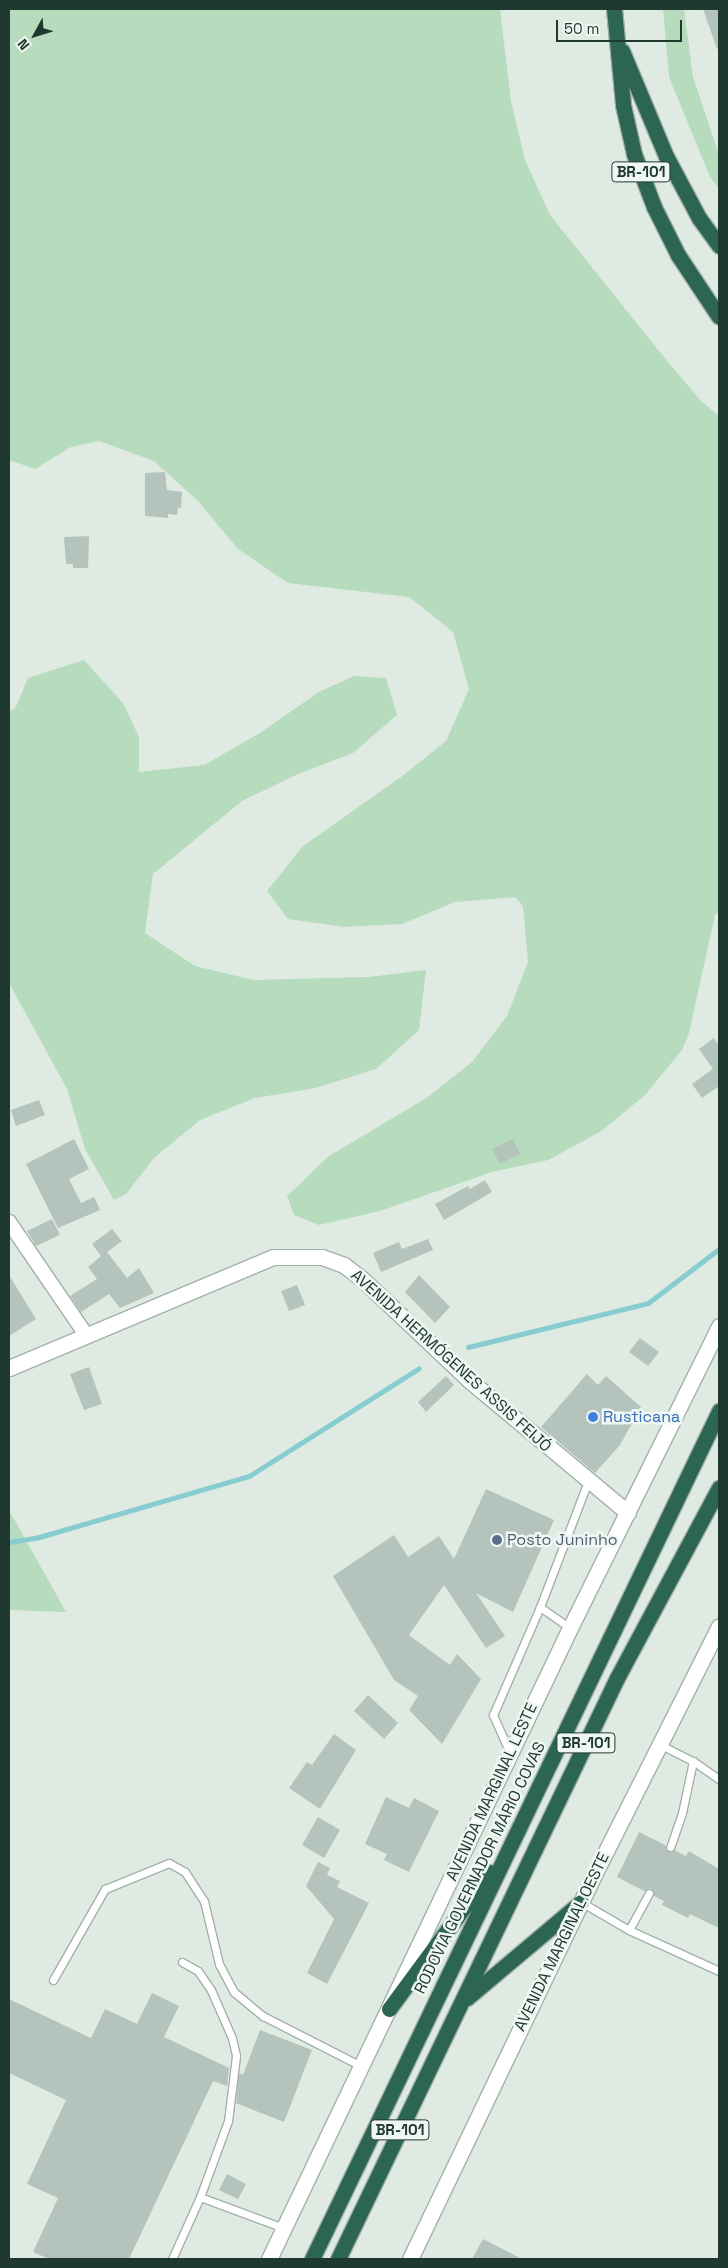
<!DOCTYPE html>
<meta charset="utf-8">
<style>
body{margin:0}
#map{position:relative;width:728px;height:2268px;overflow:hidden;background:#dfeae3;font-family:"Space Grotesk",sans-serif}
div>[style]{position:absolute}
.green>*{inset:0;background:#b7dbbd}
.stream>*{height:5px;margin:-2.5px;padding:0 2.5px;transform-origin:2.5px;border-radius:2.5px;background:#87cccf}
.building>*{inset:0;background:#b4c4bc}
.roads{filter:drop-shadow(1px 0 #a2b1aa) drop-shadow(-1px 0 #a2b1aa) drop-shadow(0 1px #a2b1aa) drop-shadow(0 -1px #a2b1aa)}
.service>*{height:7px;margin:-3.5px;padding:0 3.5px;transform-origin:3.5px;border-radius:3.5px;background:#fff}
.minor>*{height:14px;margin:-7px;padding:0 7px;transform-origin:7px;border-radius:7px;background:#fff}
.secondary>*{height:15px;margin:-7.5px;padding:0 7.5px;transform-origin:7.5px;border-radius:7.5px;background:#fff}
.motorway>*{height:15px;margin:-7.5px;padding:0 7.5px;transform-origin:7.5px;border-radius:7.5px;background:#2d6553}
.dots>*{width:14px;height:14px;translate:-50% -50%;box-sizing:border-box;border:2px solid #eff7f2;border-radius:50%}
span{translate:-50% -50%;white-space:nowrap;text-align:center;line-height:1.15;-webkit-text-stroke:5px #eff7f2;paint-order:stroke}
.shield-label span{padding:1px 4px;background:#eff7f2;border:1px solid;border-radius:4px;-webkit-text-stroke-width:0}
.shield-label{font-size:15px;color:#203930;font-weight:700}
.street-label{font-size:16px;color:#203930}
.shop-label{font-size:16px;color:#366cbe}
.left{translate:0 -50%;text-align:left}
.service-label{font-size:16px;color:#4e5e75}
.frame{position:absolute;inset:0;border:10px solid #203930;pointer-events:none}
.north{position:absolute;left:10px;top:10px;width:50px;height:50px;-webkit-text-stroke:4px #eff7f2;paint-order:stroke;rotate:231deg;font-size:14px;font-weight:700;line-height:20px;text-align:center;color:#203930}
.north::after{content:'';display:block;margin:auto;width:18px;height:22px;background:#203930;clip-path:polygon(50% 0,100% 100%,50% 72%,0 100%)}
.scale{position:absolute;left:556px;top:20px;width:126px;height:22px;box-sizing:border-box;border:2px solid #203930;border-top:0;padding-left:6px;font-size:15px;line-height:18px;white-space:nowrap;color:#203930;-webkit-text-stroke:4px #eff7f2;paint-order:stroke}
</style>
<div id="map">
<div class="green">
<i style="clip-path:polygon(9px 9px,500px 9px,511px 101px,525px 160px,550px 215px,663px 356px,701px 401px,719px 416px,719px 911px,715px 915px,689px 1033px,682px 1050px,645px 1095px,600px 1132px,548px 1160px,492px 1172px,380px 1211px,319px 1225px,294px 1215px,287px 1196px,329px 1156px,428px 1097px,472px 1062px,507px 1016px,528px 962px,523px 906px,515px 897px,455px 902px,402px 924px,344px 927px,288px 919px,267px 891px,303px 846px,401px 777px,446px 741px,469px 689px,453px 632px,409px 597px,288px 583px,238px 549px,197px 500px,154px 461px,99px 441px,71px 447px,35px 469px,9px 460px)"></i>
<i style="clip-path:polygon(663px 9px,684px 9px,693px 77px,719px 155px,719px 188px,710px 177px,669px 77px)"></i>
<i style="clip-path:polygon(84px 660px,123px 703px,139px 737px,139px 772px,204px 765px,260px 733px,319px 692px,354px 676px,386px 678px,397px 715px,353px 753px,296px 775px,242px 801px,153px 874px,145px 933px,195px 966px,253px 980px,369px 977px,426px 970px,419px 1030px,376px 1069px,315px 1088px,255px 1098px,200px 1120px,154px 1158px,126px 1194px,114px 1200px,85px 1149px,67px 1089px,9px 983px,9px 711px,15px 709px,28px 678px)"></i>
<i style="clip-path:polygon(9px 1510px,66px 1612px,9px 1610px)"></i>
</div>
<div class="stream">
<i style="left:468px;top:1347px;width:185px;rotate:-13.7deg"></i>
<i style="left:648px;top:1303px;width:89px;rotate:-37.3deg"></i>
<i style="left:9px;top:1542px;width:30px;rotate:-9deg"></i>
<i style="left:39px;top:1537px;width:219px;rotate:-16.2deg"></i>
<i style="left:249px;top:1476px;width:201px;rotate:-32.4deg"></i>
</div>
<div class="building">
<i style="clip-path:polygon(703px 9px,719px 9px,719px 49px,717px 49px)"></i>
<i style="clip-path:polygon(165px 472px,167px 490px,182px 492px,181px 508px,178px 508px,177px 515px,168px 514px,168px 518px,145px 516px,145px 473px)"></i>
<i style="clip-path:polygon(89px 536px,88px 568px,73px 568px,73px 564px,66px 564px,64px 537px)"></i>
<i style="clip-path:polygon(714px 1038px,719px 1046px,719px 1086px,702px 1098px,692px 1084px,713px 1069px,699px 1049px)"></i>
<i style="clip-path:polygon(39px 1100px,45px 1115px,16px 1126px,11px 1110px)"></i>
<i style="clip-path:polygon(74px 1139px,89px 1169px,69px 1179px,81px 1203px,94px 1197px,100px 1210px,58px 1228px,26px 1164px)"></i>
<i style="clip-path:polygon(513px 1139px,520px 1154px,500px 1164px,492px 1149px)"></i>
<i style="clip-path:polygon(485px 1180px,492px 1192px,444px 1220px,435px 1204px,468px 1186px,470px 1189px)"></i>
<i style="clip-path:polygon(52px 1219px,60px 1235px,36px 1246px,27px 1231px)"></i>
<i style="clip-path:polygon(112px 1229px,122px 1241px,107px 1252px,127px 1278px,139px 1268px,154px 1293px,120px 1308px,109px 1294px,81px 1312px,70px 1296px,97px 1279px,88px 1267px,101px 1256px,92px 1244px)"></i>
<i style="clip-path:polygon(428px 1239px,433px 1250px,381px 1272px,373px 1253px,399px 1242px,402px 1249px)"></i>
<i style="clip-path:polygon(9px 1275px,36px 1319px,9px 1336px)"></i>
<i style="clip-path:polygon(419px 1275px,450px 1307px,435px 1323px,405px 1292px)"></i>
<i style="clip-path:polygon(297px 1285px,305px 1305px,289px 1311px,281px 1291px)"></i>
<i style="clip-path:polygon(640px 1338px,659px 1352px,648px 1366px,629px 1352px)"></i>
<i style="clip-path:polygon(89px 1367px,102px 1404px,84px 1410px,70px 1374px)"></i>
<i style="clip-path:polygon(587px 1374px,598px 1385px,606px 1376px,641px 1407px,620px 1445px,595px 1473px,541px 1427px)"></i>
<i style="clip-path:polygon(446px 1376px,454px 1385px,426px 1412px,418px 1402px)"></i>
<i style="clip-path:polygon(486px 1489px,554px 1520px,513px 1612px,476px 1593px,505px 1636px,486px 1648px,444px 1585px,409px 1635px,450px 1665px,457px 1654px,481px 1679px,442px 1744px,409px 1710px,418px 1696px,394px 1680px,333px 1576px,394px 1535px,408px 1557px,439px 1536px,454px 1559px)"></i>
<i style="clip-path:polygon(368px 1695px,398px 1723px,384px 1739px,354px 1711px)"></i>
<i style="clip-path:polygon(334px 1734px,356px 1750px,320px 1809px,289px 1788px,307px 1762px,312px 1765px)"></i>
<i style="clip-path:polygon(386px 1797px,409px 1808px,414px 1798px,439px 1811px,409px 1872px,384px 1860px,387px 1854px,365px 1844px)"></i>
<i style="clip-path:polygon(318px 1817px,340px 1830px,324px 1858px,302px 1845px)"></i>
<i style="clip-path:polygon(639px 1832px,665px 1845px,668px 1852px,674px 1850px,686px 1856px,689px 1851px,719px 1869px,719px 1928px,690px 1914px,688px 1918px,662px 1905px,664px 1901px,654px 1896px,651px 1888px,644px 1891px,617px 1877px)"></i>
<i style="clip-path:polygon(318px 1862px,330px 1868px,327px 1875px,340px 1881px,337px 1887px,369px 1903px,327px 1984px,307px 1973px,334px 1919px,306px 1886px)"></i>
<i style="clip-path:polygon(152px 1993px,179px 2006px,164px 2037px,229px 2068px,227px 2086px,213px 2081px,129px 2259px,49px 2259px,33px 2252px,58px 2198px,27px 2184px,66px 2100px,9px 2073px,9px 1999px,91px 2038px,105px 2009px,137px 2024px)"></i>
<i style="clip-path:polygon(260px 2030px,312px 2050px,284px 2122px,236px 2103px,239px 2073px,243px 2075px)"></i>
<i style="clip-path:polygon(227px 2174px,246px 2184px,238px 2199px,219px 2190px)"></i>
<i style="clip-path:polygon(483px 2239px,522px 2259px,472px 2259px)"></i>
</div>
<div class="roads">
<div class="service">
<i style="left:540px;top:1607px;width:37px;rotate:35deg"></i>
<i style="left:659px;top:1744px;width:38px;rotate:27deg"></i>
<i style="left:693px;top:1761px;width:53px;rotate:101.9deg"></i>
<i style="left:682px;top:1813px;width:36px;rotate:109deg"></i>
<i style="left:510px;top:1753px;width:42px;rotate:-114.1deg"></i>
<i style="left:493px;top:1715px;width:118px;rotate:-66.5deg"></i>
<i style="left:540px;top:1607px;width:135px;rotate:-69.1deg"></i>
<i style="left:693px;top:1761px;width:32px;rotate:35deg"></i>
<i style="left:581px;top:1902px;width:56px;rotate:30.3deg"></i>
<i style="left:629px;top:1930px;width:42px;rotate:-61.6deg"></i>
<i style="left:629px;top:1930px;width:99px;rotate:24.5deg"></i>
<i style="left:182px;top:1962px;width:18px;rotate:29deg"></i>
<i style="left:198px;top:1971px;width:23px;rotate:56deg"></i>
<i style="left:211px;top:1990px;width:52px;rotate:66.4deg"></i>
<i style="left:232px;top:2038px;width:18px;rotate:77deg"></i>
<i style="left:236px;top:2056px;width:65px;rotate:97deg"></i>
<i style="left:228px;top:2121px;width:81px;rotate:110.2deg"></i>
<i style="left:53px;top:1980px;width:105px;rotate:-60.3deg"></i>
<i style="left:105px;top:1889px;width:69px;rotate:-22.1deg"></i>
<i style="left:169px;top:1863px;width:18px;rotate:29deg"></i>
<i style="left:185px;top:1872px;width:35px;rotate:57deg"></i>
<i style="left:204px;top:1901px;width:65px;rotate:76.6deg"></i>
<i style="left:219px;top:1964px;width:32px;rotate:62deg"></i>
<i style="left:234px;top:1992px;width:38px;rotate:40deg"></i>
<i style="left:263px;top:2016px;width:110px;rotate:27deg"></i>
<i style="left:172px;top:2259px;width:68px;rotate:-65.7deg"></i>
<i style="left:200px;top:2197px;width:90px;rotate:20.3deg"></i>
</div>
<div class="minor">
<i style="left:9px;top:1222px;width:137px;rotate:55.7deg"></i>
</div>
<div class="secondary">
<i style="left:9px;top:1368px;width:286px;rotate:-22.8deg"></i>
<i style="left:273px;top:1257px;width:49px"></i>
<i style="left:322px;top:1257px;width:23px;rotate:20deg"></i>
<i style="left:344px;top:1265px;width:23px;rotate:38deg"></i>
<i style="left:362px;top:1279px;width:147px;rotate:43.3deg"></i>
<i style="left:469px;top:1380px;width:207px;rotate:39.9deg"></i>
<i style="left:269px;top:2259px;width:699px;rotate:-64.5deg"></i>
<i style="left:570px;top:1628px;width:337px;rotate:-63.7deg"></i>
<i style="left:410px;top:2259px;width:428px;rotate:-64.4deg"></i>
<i style="left:595px;top:1873px;width:276px;rotate:-63.3deg"></i>
</div>
<div class="motorway">
<i style="left:614px;top:9px;width:96px;rotate:84.6deg"></i>
<i style="left:623px;top:105px;width:50px;rotate:77.3deg"></i>
<i style="left:634px;top:154px;width:57px;rotate:69.3deg"></i>
<i style="left:654px;top:207px;width:54px;rotate:63.4deg"></i>
<i style="left:678px;top:255px;width:74px;rotate:56.5deg"></i>
<i style="left:622px;top:51px;width:114px;rotate:67.3deg"></i>
<i style="left:666px;top:156px;width:70px;rotate:62deg"></i>
<i style="left:699px;top:218px;width:34px;rotate:54deg"></i>
<i style="left:467px;top:1998px;width:149px;rotate:-40.1deg"></i>
<i style="left:389px;top:2009px;width:170px;rotate:-53.6deg"></i>
<i style="left:312px;top:2259px;width:941px;rotate:-64.36deg"></i>
<i style="left:338px;top:2259px;width:645px;rotate:-64.35deg"></i>
<i style="left:617px;top:1678px;width:216px;rotate:-61.8deg"></i>
</div>
</div>
<div class="dots">
<i style="left:593px;top:1417px;background:#3f7fe0"></i>
<i style="left:497px;top:1540px;background:#5c6f8a"></i>
</div>
<div class="shield-label">
<span style="left:641px;top:172px">BR-101</span>
<span style="left:586px;top:1743px">BR-101</span>
<span style="left:400px;top:2130px">BR-101</span>
</div>
<div class="street-label">
<span style="left:451px;top:1361px;rotate:42deg">AVENIDA HERMÓGENES ASSIS FEIJÓ</span>
<span style="left:492px;top:1792px;rotate:-65deg">AVENIDA MARGINAL LESTE</span>
<span style="left:480px;top:1868px;rotate:-64deg">RODOVIA GOVERNADOR MÁRIO COVAS</span>
<span style="left:562px;top:1942px;rotate:-64deg">AVENIDA MARGINAL OESTE</span>
</div>
<div class="shop-label">
<span class="left" style="left:603px;top:1417px">Rusticana</span>
</div>
<div class="service-label">
<span class="left" style="left:507px;top:1540px">Posto Juninho</span>
</div>
<div class="frame"></div>
<div class="north">N</div>
<div class="scale">50 m</div>
</div>
